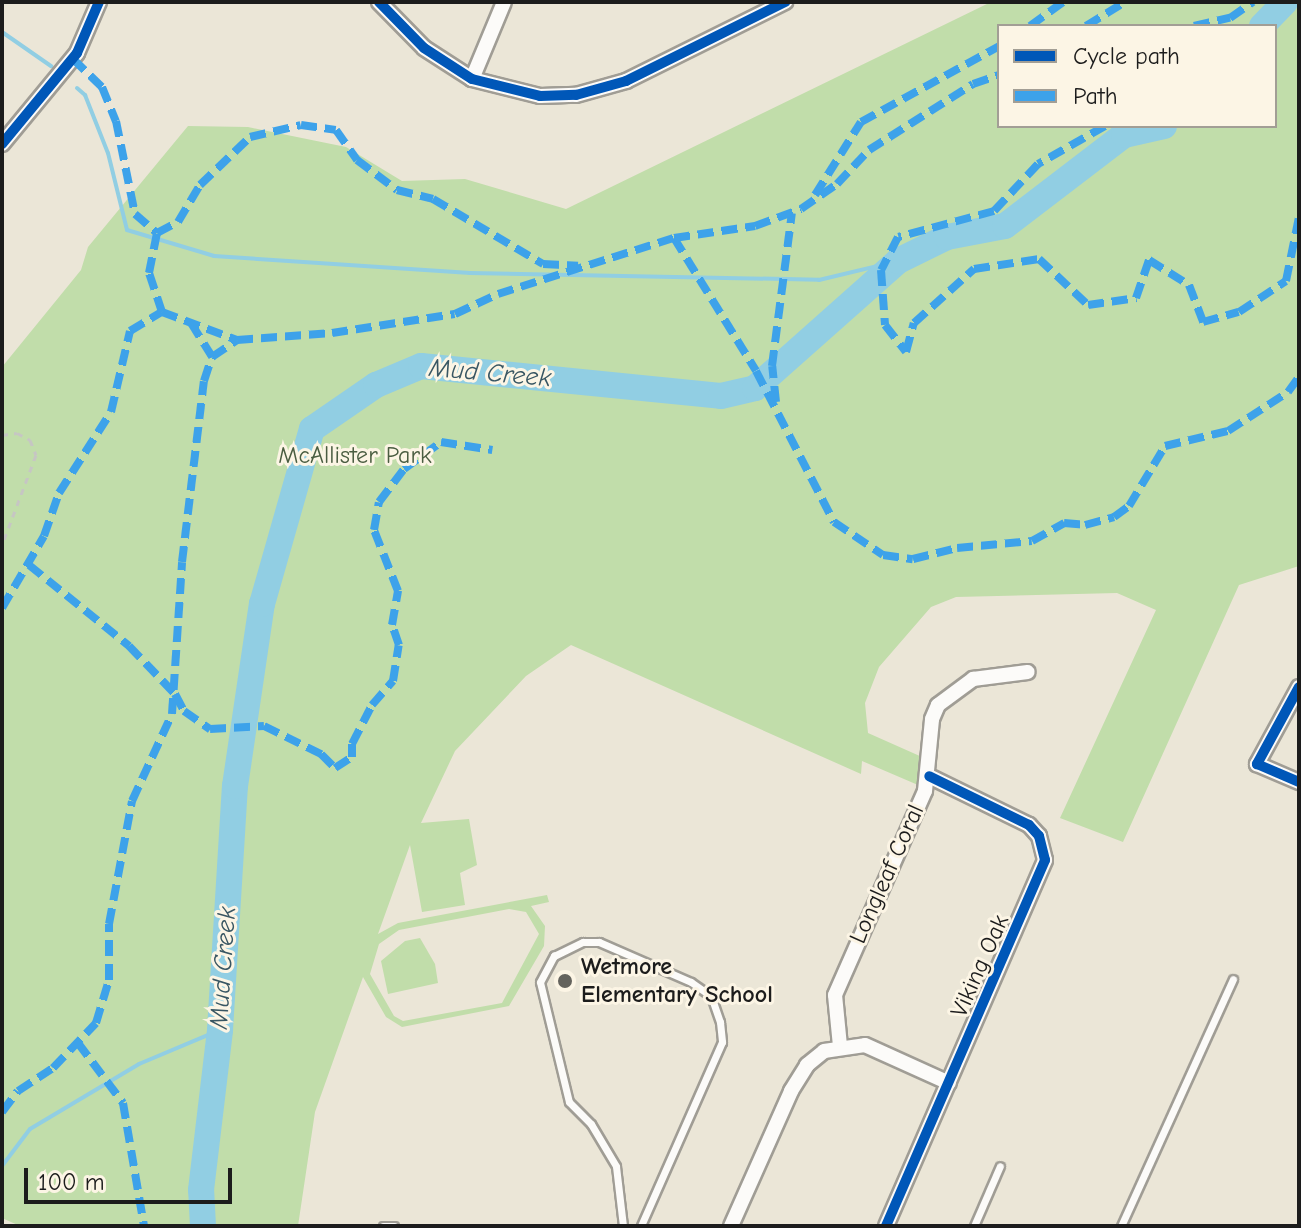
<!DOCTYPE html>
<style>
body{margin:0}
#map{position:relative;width:1301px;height:1228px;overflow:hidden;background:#ebe6d7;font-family:"Comic Neue",sans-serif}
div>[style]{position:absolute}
.green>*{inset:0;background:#c1ddaa}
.stream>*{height:4px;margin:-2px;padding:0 2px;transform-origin:2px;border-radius:2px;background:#91cee3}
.river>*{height:26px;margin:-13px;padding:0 13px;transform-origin:13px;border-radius:13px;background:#91cee3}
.path>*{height:3px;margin-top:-1.5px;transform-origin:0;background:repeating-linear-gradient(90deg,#c6c6c3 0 6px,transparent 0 12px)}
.roads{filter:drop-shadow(2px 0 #a09d95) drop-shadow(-2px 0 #a09d95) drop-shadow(0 2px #a09d95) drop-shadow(0 -2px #a09d95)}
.lane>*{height:7px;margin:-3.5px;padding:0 3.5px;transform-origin:3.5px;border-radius:3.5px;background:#fcfbf9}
.street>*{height:14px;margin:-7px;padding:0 7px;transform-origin:7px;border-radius:7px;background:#fcfbf9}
.quiet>*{height:8px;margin-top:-4px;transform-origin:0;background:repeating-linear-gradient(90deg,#3da2ea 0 16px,transparent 0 24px)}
.cycleway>*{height:10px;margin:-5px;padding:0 5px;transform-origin:5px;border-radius:5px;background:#0057b8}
.dots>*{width:22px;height:22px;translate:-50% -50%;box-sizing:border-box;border:4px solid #fcf5e5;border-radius:50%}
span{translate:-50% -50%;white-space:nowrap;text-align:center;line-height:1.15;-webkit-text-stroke:6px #fcf5e5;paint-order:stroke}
.park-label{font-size:24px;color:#4a5d41}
.street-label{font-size:24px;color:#1c1c1c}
.poi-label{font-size:24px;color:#1c1c1c;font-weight:700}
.left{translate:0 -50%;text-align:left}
.water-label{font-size:26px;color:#385663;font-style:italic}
.frame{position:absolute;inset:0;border:4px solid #1c1c1c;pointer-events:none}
.legend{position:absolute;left:997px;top:24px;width:280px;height:104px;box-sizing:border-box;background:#fcf5e5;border:2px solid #a29e95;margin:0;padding:10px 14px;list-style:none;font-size:24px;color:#1c1c1c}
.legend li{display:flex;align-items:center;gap:16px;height:40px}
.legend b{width:40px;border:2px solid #a29e95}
.scale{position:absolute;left:24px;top:1168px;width:208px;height:36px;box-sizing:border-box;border:4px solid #1c1c1c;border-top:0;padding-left:10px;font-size:24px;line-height:28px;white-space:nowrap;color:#1c1c1c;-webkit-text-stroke:6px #fcf5e5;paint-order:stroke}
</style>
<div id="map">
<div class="green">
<i style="clip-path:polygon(evenodd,991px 2px,1299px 2px,1299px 566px,1239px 585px,1123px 842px,1060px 818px,1156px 610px,1117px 593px,956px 597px,931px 607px,879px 667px,865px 703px,868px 733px,922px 757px,918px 785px,862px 761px,861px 774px,571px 645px,526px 676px,455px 751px,421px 823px,469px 819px,477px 865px,460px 873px,465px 905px,422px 912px,410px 845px,378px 934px,398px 923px,547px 895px,549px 902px,531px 906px,545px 926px,544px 946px,509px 1006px,402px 1027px,386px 1017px,363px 977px,315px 1112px,298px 1226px,20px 1226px,2px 1218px,2px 367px,81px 270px,88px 247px,188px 126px,248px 127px,346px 147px,402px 181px,465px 179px,566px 209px,991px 2px,999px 26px,1275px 26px,1275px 126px,999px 126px,999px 26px,991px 2px,509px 909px,526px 912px,539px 934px,502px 1003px,403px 1021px,394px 1016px,370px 974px,379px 944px,399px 930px,509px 909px)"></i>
<i style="clip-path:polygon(420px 938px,435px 964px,438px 983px,388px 994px,381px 961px,405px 941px)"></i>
</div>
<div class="stream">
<i style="left:2px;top:32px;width:60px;rotate:34.8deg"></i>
<i style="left:77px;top:88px;width:11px;rotate:41deg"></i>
<i style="left:85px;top:95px;width:62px;rotate:68.4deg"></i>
<i style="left:108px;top:153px;width:79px;rotate:76.1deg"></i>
<i style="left:127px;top:230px;width:91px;rotate:16.6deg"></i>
<i style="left:214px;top:256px;width:257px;rotate:3.8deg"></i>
<i style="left:470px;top:273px;width:349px;rotate:1.1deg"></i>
<i style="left:819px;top:280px;width:81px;rotate:-13.5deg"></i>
<i style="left:2px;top:1166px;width:46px;rotate:-52.9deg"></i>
<i style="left:30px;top:1129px;width:127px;rotate:-30.8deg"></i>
<i style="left:139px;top:1064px;width:88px;rotate:-22.8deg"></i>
</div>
<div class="river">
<i style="left:1262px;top:26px;width:33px;rotate:-46deg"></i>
<i style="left:203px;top:1226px;width:36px;rotate:-93deg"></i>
<i style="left:201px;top:1190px;width:161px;rotate:-83.2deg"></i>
<i style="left:220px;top:1030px;width:244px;rotate:-86.5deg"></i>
<i style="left:235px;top:786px;width:184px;rotate:-81.6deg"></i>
<i style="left:262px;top:604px;width:182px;rotate:-74.1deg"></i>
<i style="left:312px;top:429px;width:78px;rotate:-34.5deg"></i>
<i style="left:376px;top:385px;width:49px;rotate:-22.9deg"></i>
<i style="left:421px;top:366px;width:301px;rotate:5.7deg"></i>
<i style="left:721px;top:396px;width:35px;rotate:-13deg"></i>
<i style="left:755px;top:388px;width:191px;rotate:-41.6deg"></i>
<i style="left:898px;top:261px;width:55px;rotate:-26.1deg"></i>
<i style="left:947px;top:237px;width:59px;rotate:-10.7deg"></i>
<i style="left:1005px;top:226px;width:150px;rotate:-37.4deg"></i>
<i style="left:1124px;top:135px;width:41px;rotate:-12.7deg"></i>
</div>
<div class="path">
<i style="left:2px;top:435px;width:15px;rotate:-8deg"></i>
<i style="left:17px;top:433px;width:15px;rotate:28deg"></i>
<i style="left:30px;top:440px;width:16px;rotate:68deg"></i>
<i style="left:36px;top:455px;width:96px;rotate:110.7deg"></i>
</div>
<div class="roads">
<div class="lane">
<i style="left:383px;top:1226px;width:11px"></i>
<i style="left:623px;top:1226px;width:60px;rotate:-96.7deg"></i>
<i style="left:616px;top:1166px;width:49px;rotate:-120.8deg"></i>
<i style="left:591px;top:1124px;width:31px;rotate:-135deg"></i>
<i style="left:569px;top:1102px;width:123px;rotate:-103.6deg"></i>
<i style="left:540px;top:982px;width:30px;rotate:-62deg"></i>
<i style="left:554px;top:956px;width:32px;rotate:-26deg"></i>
<i style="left:583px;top:942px;width:16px"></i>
<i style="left:599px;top:942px;width:100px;rotate:23.5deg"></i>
<i style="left:691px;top:982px;width:24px;rotate:35deg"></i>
<i style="left:711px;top:996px;width:28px;rotate:71deg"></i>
<i style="left:720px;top:1022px;width:20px;rotate:84deg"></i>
<i style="left:722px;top:1042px;width:201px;rotate:113.8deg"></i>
<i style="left:974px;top:1226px;width:65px;rotate:-66.6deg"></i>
<i style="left:1121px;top:1226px;width:271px;rotate:-65.6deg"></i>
</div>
<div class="street">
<i style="left:379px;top:2px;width:64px;rotate:45.6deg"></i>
<i style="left:424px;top:48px;width:57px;rotate:32.9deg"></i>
<i style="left:472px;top:79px;width:70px;rotate:14deg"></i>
<i style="left:540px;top:96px;width:36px;rotate:-2deg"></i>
<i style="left:576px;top:95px;width:52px;rotate:-15.6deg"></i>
<i style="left:626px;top:81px;width:178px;rotate:-26.4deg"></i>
<i style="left:472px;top:79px;width:83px;rotate:-67.4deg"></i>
<i style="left:2px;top:144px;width:118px;rotate:-50.5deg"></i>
<i style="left:77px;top:53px;width:56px;rotate:-66.7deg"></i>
<i style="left:1299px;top:687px;width:88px;rotate:118.6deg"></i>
<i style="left:1257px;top:764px;width:46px;rotate:23.2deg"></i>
<i style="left:840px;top:1046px;width:51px;rotate:-95.6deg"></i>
<i style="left:835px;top:995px;width:223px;rotate:-66.2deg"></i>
<i style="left:925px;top:791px;width:72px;rotate:-84.4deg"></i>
<i style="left:932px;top:719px;width:15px;rotate:-67deg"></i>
<i style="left:938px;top:705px;width:44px;rotate:-36.6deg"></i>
<i style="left:973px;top:679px;width:55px;rotate:-7.3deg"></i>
<i style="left:731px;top:1226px;width:148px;rotate:-66deg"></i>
<i style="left:791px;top:1091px;width:31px;rotate:-58deg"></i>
<i style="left:807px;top:1065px;width:22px;rotate:-39deg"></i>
<i style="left:824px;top:1051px;width:41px;rotate:-8.3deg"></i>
<i style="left:865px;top:1045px;width:92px;rotate:24.3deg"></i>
<i style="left:886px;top:1226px;width:399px;rotate:-66.5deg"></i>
<i style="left:1045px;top:860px;width:25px;rotate:-104deg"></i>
<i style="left:1039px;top:836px;width:15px;rotate:-132deg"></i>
<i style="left:1029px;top:825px;width:111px;rotate:-153.9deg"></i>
</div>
</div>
<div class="quiet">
<i style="left:1030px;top:26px;width:41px;rotate:-36deg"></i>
<i style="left:1086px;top:26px;width:46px;rotate:-31.6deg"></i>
<i style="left:1194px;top:26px;width:37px;rotate:-13deg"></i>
<i style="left:1230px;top:18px;width:28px;rotate:-35deg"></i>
<i style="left:73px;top:59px;width:40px;rotate:44deg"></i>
<i style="left:102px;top:87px;width:37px;rotate:68deg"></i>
<i style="left:116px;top:121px;width:95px;rotate:78.5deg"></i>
<i style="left:135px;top:214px;width:29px;rotate:41deg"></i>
<i style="left:1105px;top:126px;width:77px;rotate:150.4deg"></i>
<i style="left:1038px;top:164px;width:64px;rotate:133.1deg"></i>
<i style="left:994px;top:211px;width:99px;rotate:164.8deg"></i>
<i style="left:898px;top:237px;width:37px;rotate:117deg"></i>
<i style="left:881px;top:270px;width:55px;rotate:85.8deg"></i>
<i style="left:885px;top:325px;width:34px;rotate:52deg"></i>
<i style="left:906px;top:352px;width:30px;rotate:-75deg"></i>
<i style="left:914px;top:323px;width:81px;rotate:-42deg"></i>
<i style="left:974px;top:269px;width:66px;rotate:-8.7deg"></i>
<i style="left:1039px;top:259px;width:67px;rotate:43.2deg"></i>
<i style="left:1088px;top:305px;width:49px;rotate:-8.3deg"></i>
<i style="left:1136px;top:298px;width:40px;rotate:-71.1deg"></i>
<i style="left:1149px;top:260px;width:47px;rotate:32deg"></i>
<i style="left:1189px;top:285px;width:40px;rotate:69deg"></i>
<i style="left:1203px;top:322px;width:37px;rotate:-16deg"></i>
<i style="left:1239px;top:312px;width:56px;rotate:-33.4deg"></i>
<i style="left:1286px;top:281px;width:65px;rotate:-78.5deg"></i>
<i style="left:815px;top:195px;width:86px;rotate:-57.8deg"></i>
<i style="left:861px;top:122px;width:158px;rotate:-28.8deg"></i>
<i style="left:674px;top:238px;width:156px;rotate:58.3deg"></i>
<i style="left:756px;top:371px;width:170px;rotate:62.7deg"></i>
<i style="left:834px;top:522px;width:59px;rotate:34deg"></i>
<i style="left:883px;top:555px;width:30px;rotate:8deg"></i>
<i style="left:913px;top:559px;width:45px;rotate:-14deg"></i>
<i style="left:957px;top:548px;width:75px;rotate:-5.3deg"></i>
<i style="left:1032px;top:541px;width:37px;rotate:-29deg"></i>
<i style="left:1064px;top:523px;width:21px;rotate:5deg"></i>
<i style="left:1085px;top:525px;width:30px;rotate:-15deg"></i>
<i style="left:1114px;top:517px;width:19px;rotate:-36deg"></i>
<i style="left:1129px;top:506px;width:70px;rotate:-59deg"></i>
<i style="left:1165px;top:446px;width:65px;rotate:-13.4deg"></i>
<i style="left:1228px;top:431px;width:72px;rotate:-33deg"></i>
<i style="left:1288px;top:392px;width:19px;rotate:-54deg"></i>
<i style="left:162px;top:312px;width:41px;rotate:-108.4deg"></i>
<i style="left:149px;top:273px;width:41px;rotate:-78.7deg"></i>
<i style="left:157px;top:233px;width:24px;rotate:-28deg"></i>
<i style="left:178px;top:222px;width:43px;rotate:-59.3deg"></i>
<i style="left:200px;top:185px;width:69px;rotate:-43.8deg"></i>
<i style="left:250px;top:137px;width:52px;rotate:-13.2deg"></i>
<i style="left:301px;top:125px;width:35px;rotate:8deg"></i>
<i style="left:336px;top:130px;width:37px;rotate:55deg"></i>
<i style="left:357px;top:160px;width:50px;rotate:36.9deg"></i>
<i style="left:397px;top:190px;width:37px;rotate:14deg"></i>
<i style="left:433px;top:199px;width:128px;rotate:30.6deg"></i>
<i style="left:543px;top:264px;width:35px;rotate:3deg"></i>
<i style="left:191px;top:323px;width:40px;rotate:58deg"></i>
<i style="left:776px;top:402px;width:36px;rotate:-96deg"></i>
<i style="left:772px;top:366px;width:154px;rotate:-82.6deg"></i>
<i style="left:29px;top:565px;width:129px;rotate:39deg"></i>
<i style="left:129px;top:646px;width:66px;rotate:46.2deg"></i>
<i style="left:175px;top:694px;width:19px;rotate:62deg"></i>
<i style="left:184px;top:711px;width:32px;rotate:35deg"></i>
<i style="left:210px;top:729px;width:54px;rotate:-3.2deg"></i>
<i style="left:264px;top:726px;width:64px;rotate:26.2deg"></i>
<i style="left:321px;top:754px;width:20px;rotate:45deg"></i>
<i style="left:335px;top:768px;width:20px;rotate:-33deg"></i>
<i style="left:352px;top:757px;width:13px;rotate:-90deg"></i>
<i style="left:352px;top:744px;width:44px;rotate:-62.9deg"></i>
<i style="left:372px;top:705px;width:32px;rotate:-49deg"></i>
<i style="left:393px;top:681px;width:36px;rotate:-81deg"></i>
<i style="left:399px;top:645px;width:21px;rotate:-109deg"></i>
<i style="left:392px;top:625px;width:35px;rotate:-80deg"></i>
<i style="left:398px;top:591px;width:66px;rotate:-111.5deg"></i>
<i style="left:374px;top:530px;width:28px;rotate:-80deg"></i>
<i style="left:379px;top:502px;width:41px;rotate:-52.9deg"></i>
<i style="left:404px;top:469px;width:46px;rotate:-36.1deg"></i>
<i style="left:441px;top:442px;width:52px;rotate:8.9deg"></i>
<i style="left:2px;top:608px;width:83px;rotate:-59.7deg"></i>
<i style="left:44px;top:536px;width:46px;rotate:-70.8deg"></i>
<i style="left:59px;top:493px;width:96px;rotate:-57.3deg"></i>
<i style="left:111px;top:412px;width:83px;rotate:-76.8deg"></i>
<i style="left:130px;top:331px;width:37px;rotate:-31deg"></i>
<i style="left:162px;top:312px;width:80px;rotate:20.5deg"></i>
<i style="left:237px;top:340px;width:95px;rotate:-4.2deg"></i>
<i style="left:332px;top:333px;width:124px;rotate:-8.8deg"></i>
<i style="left:455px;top:314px;width:47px;rotate:-24.9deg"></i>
<i style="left:498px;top:294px;width:185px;rotate:-17.7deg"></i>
<i style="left:674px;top:238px;width:82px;rotate:-8.4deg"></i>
<i style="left:755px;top:226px;width:49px;rotate:-20.3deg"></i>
<i style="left:801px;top:209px;width:44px;rotate:-34.8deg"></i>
<i style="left:837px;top:184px;width:47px;rotate:-46.7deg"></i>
<i style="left:869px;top:150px;width:123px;rotate:-32.4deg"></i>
<i style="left:973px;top:84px;width:28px;rotate:-19deg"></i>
<i style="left:78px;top:1043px;width:75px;rotate:53.1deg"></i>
<i style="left:123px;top:1103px;width:125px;rotate:80.3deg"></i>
<i style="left:2px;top:1112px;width:26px;rotate:-53deg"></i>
<i style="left:18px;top:1091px;width:42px;rotate:-33.3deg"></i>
<i style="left:53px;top:1068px;width:62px;rotate:-46.3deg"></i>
<i style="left:96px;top:1023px;width:45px;rotate:-73.2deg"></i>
<i style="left:109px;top:980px;width:56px;rotate:-90deg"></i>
<i style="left:109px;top:924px;width:125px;rotate:-79.4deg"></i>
<i style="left:132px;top:801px;width:96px;rotate:-65.3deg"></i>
<i style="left:172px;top:714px;width:152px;rotate:-86.2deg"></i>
<i style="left:182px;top:562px;width:182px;rotate:-83.1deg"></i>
<i style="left:204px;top:381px;width:25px;rotate:-72deg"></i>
<i style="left:212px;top:357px;width:30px;rotate:-34deg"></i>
</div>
<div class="cycleway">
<i style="left:379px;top:2px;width:64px;rotate:45.6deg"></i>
<i style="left:424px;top:48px;width:57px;rotate:32.9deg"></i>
<i style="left:472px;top:79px;width:70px;rotate:14deg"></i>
<i style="left:540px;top:96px;width:36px;rotate:-2deg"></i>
<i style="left:576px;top:95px;width:52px;rotate:-15.6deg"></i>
<i style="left:626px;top:81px;width:178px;rotate:-26.4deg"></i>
<i style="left:2px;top:144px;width:118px;rotate:-50.5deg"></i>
<i style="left:77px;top:53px;width:56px;rotate:-66.7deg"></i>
<i style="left:1299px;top:687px;width:88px;rotate:118.6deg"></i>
<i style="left:1257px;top:764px;width:46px;rotate:23.2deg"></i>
<i style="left:886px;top:1226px;width:399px;rotate:-66.5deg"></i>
<i style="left:1045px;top:860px;width:25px;rotate:-104deg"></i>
<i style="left:1039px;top:836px;width:15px;rotate:-132deg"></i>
<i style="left:1029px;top:825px;width:111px;rotate:-153.9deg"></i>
</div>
<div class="dots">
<i style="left:565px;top:981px;background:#64635d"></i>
</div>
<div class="park-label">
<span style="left:355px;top:456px">McAllister Park</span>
</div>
<div class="street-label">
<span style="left:887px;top:874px;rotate:-66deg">Longleaf Coral</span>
<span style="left:980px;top:966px;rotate:-66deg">Viking Oak</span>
</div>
<div class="poi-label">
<span class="left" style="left:581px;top:981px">Wetmore<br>Elementary School</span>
</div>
<div class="water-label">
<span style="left:490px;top:374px;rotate:5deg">Mud Creek</span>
<span style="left:224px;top:968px;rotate:-86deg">Mud Creek</span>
</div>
<div class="frame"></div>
<ul class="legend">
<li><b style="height:10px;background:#0057b8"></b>Cycle path</li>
<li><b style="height:10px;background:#3da2ea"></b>Path</li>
</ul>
<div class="scale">100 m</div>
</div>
